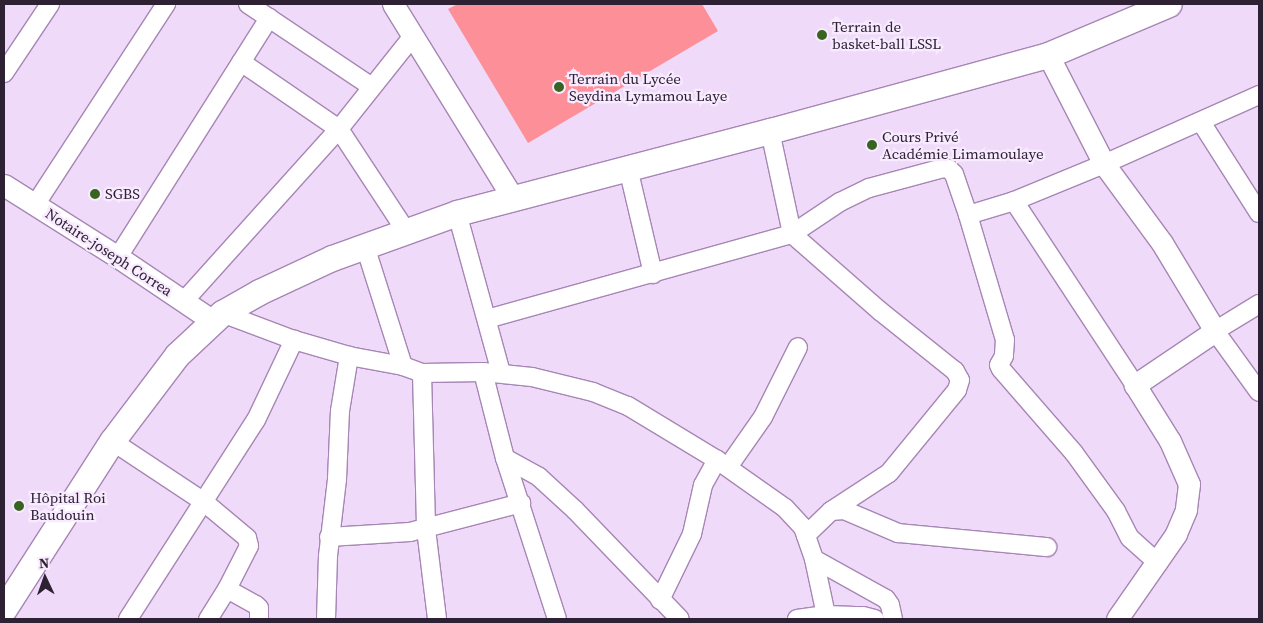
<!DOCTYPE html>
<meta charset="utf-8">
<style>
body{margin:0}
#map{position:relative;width:1263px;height:623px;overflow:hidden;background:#efdaf9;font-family:"Source Serif 4",serif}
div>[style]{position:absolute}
.green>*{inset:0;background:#fc8f98}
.roads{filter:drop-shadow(1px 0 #a786b5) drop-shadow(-1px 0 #a786b5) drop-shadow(0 1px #a786b5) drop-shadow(0 -1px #a786b5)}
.minor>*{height:18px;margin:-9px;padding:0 9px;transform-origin:9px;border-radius:9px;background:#fff}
.tertiary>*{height:21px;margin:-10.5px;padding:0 10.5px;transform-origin:10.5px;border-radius:10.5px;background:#fff}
.secondary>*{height:25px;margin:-12.5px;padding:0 12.5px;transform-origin:12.5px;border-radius:12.5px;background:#fff}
.dots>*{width:14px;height:14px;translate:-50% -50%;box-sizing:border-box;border:2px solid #f8eaff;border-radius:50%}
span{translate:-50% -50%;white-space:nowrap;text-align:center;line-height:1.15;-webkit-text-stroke:4.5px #f8eaff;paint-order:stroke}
.poi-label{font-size:15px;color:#2f2134}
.left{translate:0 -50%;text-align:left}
.street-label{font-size:15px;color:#2f2134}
.frame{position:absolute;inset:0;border:5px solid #2f2134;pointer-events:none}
.north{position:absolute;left:20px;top:553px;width:50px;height:50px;-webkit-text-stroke:4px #f8eaff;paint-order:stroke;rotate:357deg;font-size:14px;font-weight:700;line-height:20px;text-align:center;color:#2f2134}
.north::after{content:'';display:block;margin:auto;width:18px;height:22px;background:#2f2134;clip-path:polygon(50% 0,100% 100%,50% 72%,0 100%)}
</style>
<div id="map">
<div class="green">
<i style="clip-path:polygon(458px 4px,702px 4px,718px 31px,528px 143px,448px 9px)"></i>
</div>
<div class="roads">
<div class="minor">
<i style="left:248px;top:4px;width:149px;rotate:33.8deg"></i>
<i style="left:241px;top:62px;width:119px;rotate:34.4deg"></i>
<i style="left:339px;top:129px;width:122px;rotate:56.7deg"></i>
<i style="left:4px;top:73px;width:83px;rotate:-56.3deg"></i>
<i style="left:1201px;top:122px;width:108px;rotate:57.5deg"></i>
<i style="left:770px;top:131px;width:105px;rotate:77.9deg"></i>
<i style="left:792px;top:234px;width:117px;rotate:41.2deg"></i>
<i style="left:880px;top:311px;width:96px;rotate:38.7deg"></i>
<i style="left:955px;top:371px;width:10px;rotate:61deg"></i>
<i style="left:960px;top:380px;width:10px;rotate:107deg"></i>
<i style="left:957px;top:390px;width:107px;rotate:129.3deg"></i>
<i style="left:889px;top:473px;width:69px;rotate:146.8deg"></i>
<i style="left:831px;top:511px;width:35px;rotate:136deg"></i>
<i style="left:628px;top:168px;width:109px;rotate:76.7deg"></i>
<i style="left:1014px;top:201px;width:220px;rotate:56.7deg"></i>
<i style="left:35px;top:205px;width:240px;rotate:-56.9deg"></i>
<i style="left:457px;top:213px;width:166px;rotate:74.6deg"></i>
<i style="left:968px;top:215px;width:48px;rotate:-16.9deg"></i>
<i style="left:1014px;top:201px;width:97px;rotate:-22.3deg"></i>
<i style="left:1104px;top:164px;width:170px;rotate:-24deg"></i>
<i style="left:365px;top:246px;width:126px;rotate:72.4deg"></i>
<i style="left:118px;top:257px;width:283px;rotate:-57.7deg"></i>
<i style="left:184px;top:301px;width:232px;rotate:-48deg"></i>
<i style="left:339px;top:129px;width:119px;rotate:-51.5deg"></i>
<i style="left:1259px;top:304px;width:52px;rotate:148.5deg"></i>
<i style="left:1215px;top:331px;width:75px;rotate:54.2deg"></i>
<i style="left:222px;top:313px;width:77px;rotate:20.6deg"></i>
<i style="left:294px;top:340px;width:57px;rotate:16.2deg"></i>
<i style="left:349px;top:356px;width:55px;rotate:10.5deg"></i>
<i style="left:403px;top:366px;width:20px;rotate:20deg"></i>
<i style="left:422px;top:373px;width:61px;rotate:-0.9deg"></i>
<i style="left:483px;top:372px;width:49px;rotate:5.8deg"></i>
<i style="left:532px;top:377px;width:63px;rotate:13.8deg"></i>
<i style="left:593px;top:392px;width:38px;rotate:22deg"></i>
<i style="left:628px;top:406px;width:104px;rotate:31.2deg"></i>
<i style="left:717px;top:460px;width:83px;rotate:35.2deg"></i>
<i style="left:785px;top:508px;width:26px;rotate:47deg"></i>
<i style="left:803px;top:527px;width:34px;rotate:71deg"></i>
<i style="left:814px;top:559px;width:82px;rotate:29.1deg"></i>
<i style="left:886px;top:599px;width:7px;rotate:56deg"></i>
<i style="left:890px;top:605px;width:14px;rotate:78deg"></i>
<i style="left:487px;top:319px;width:317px;rotate:-15.6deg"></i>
<i style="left:792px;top:234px;width:58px;rotate:-33.7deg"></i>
<i style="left:840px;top:202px;width:32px;rotate:-26deg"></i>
<i style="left:869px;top:188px;width:77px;rotate:-15.1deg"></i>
<i style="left:943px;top:168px;width:6px;rotate:9deg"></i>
<i style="left:949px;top:169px;width:7px;rotate:45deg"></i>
<i style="left:954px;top:174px;width:43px;rotate:71.1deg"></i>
<i style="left:968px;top:215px;width:130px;rotate:73.5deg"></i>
<i style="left:1005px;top:340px;width:16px;rotate:94deg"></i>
<i style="left:1004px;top:356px;width:10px;rotate:119deg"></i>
<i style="left:999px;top:365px;width:4px;rotate:63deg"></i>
<i style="left:1001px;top:369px;width:111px;rotate:49deg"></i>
<i style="left:1074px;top:453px;width:72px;rotate:54.1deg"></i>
<i style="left:1116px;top:511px;width:30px;rotate:63deg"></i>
<i style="left:1130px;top:538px;width:38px;rotate:42deg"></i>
<i style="left:483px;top:372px;width:89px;rotate:75.7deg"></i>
<i style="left:505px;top:458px;width:169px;rotate:72.1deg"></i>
<i style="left:422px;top:373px;width:156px;rotate:88.5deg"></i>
<i style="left:426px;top:529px;width:91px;rotate:83deg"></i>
<i style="left:112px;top:441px;width:110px;rotate:33.5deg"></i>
<i style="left:204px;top:502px;width:56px;rotate:39.9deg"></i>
<i style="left:247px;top:538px;width:8px;rotate:76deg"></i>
<i style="left:249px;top:546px;width:48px;rotate:117.1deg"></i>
<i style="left:227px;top:589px;width:36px;rotate:122deg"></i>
<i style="left:505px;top:458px;width:39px;rotate:29deg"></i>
<i style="left:539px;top:477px;width:49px;rotate:42.5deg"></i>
<i style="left:575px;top:510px;width:151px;rotate:46.1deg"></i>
<i style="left:728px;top:467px;width:61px;rotate:-55deg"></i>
<i style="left:763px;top:417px;width:78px;rotate:-63.4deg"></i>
<i style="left:831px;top:511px;width:13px;rotate:-4deg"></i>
<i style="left:844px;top:510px;width:59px;rotate:23.1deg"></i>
<i style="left:898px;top:533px;width:150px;rotate:5.4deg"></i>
<i style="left:329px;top:537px;width:81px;rotate:-3.5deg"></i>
<i style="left:410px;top:532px;width:115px;rotate:-14.6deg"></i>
<i style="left:814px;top:559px;width:57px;rotate:77.9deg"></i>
<i style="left:227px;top:589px;width:33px;rotate:29deg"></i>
<i style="left:256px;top:605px;width:4px;rotate:45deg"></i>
<i style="left:259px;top:608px;width:11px;rotate:90deg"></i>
<i style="left:660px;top:600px;width:73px;rotate:-64.1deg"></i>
<i style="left:692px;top:534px;width:50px;rotate:-77.3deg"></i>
<i style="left:703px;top:485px;width:29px;rotate:-61deg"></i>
<i style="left:128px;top:619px;width:237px;rotate:-57.3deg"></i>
<i style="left:256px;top:420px;width:89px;rotate:-64.6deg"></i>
<i style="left:326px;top:619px;width:63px;rotate:-88.2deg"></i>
<i style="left:328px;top:556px;width:78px;rotate:-83.3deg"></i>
<i style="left:337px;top:479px;width:68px;rotate:-87.5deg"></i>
<i style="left:340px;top:411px;width:56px;rotate:-80.7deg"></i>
<i style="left:797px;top:619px;width:29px;rotate:-8deg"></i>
<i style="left:826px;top:615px;width:37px;rotate:2deg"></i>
<i style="left:863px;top:616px;width:12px;rotate:14deg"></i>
</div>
<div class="tertiary">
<i style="left:393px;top:4px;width:227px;rotate:58.3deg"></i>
<i style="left:1048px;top:55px;width:123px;rotate:62.8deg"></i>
<i style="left:1104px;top:164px;width:98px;rotate:53.7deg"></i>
<i style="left:1162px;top:243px;width:103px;rotate:58.9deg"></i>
<i style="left:1215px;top:331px;width:97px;rotate:146deg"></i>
<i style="left:1135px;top:385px;width:66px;rotate:58deg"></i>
<i style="left:1170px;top:441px;width:47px;rotate:66.2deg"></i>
<i style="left:1189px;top:484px;width:26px;rotate:97deg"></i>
<i style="left:1186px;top:510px;width:26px;rotate:113deg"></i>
<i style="left:1176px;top:534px;width:103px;rotate:124.8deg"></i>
<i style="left:4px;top:185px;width:135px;rotate:32.3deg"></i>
<i style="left:118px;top:257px;width:115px;rotate:34deg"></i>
</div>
<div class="secondary">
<i style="left:4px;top:609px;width:200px;rotate:-57.3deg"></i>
<i style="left:112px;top:441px;width:108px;rotate:-52.9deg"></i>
<i style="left:177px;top:355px;width:62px;rotate:-43deg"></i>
<i style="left:222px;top:313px;width:43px;rotate:-29.6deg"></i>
<i style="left:259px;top:292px;width:81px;rotate:-25deg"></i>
<i style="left:332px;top:258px;width:133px;rotate:-19.8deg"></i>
<i style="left:457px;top:213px;width:324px;rotate:-14.7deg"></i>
<i style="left:770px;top:131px;width:288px;rotate:-15.3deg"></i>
<i style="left:1048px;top:55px;width:131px;rotate:-22.9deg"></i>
</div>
</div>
<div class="dots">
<i style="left:822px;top:35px;background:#396320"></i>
<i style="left:559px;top:87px;background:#396320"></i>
<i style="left:872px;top:145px;background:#396320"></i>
<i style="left:95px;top:194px;background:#396320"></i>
<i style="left:19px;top:506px;background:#396320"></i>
</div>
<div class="poi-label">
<span class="left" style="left:832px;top:35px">Terrain de<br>basket-ball LSSL</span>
<span class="left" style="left:569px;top:87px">Terrain du Lycée<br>Seydina Lymamou Laye</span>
<span class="left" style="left:882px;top:145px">Cours Privé<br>Académie Limamoulaye</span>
<span class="left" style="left:105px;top:194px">SGBS</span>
<span class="left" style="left:30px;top:506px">Hôpital Roi<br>Baudouin</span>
</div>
<div class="street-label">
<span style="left:109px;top:252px;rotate:33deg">Notaire-joseph Correa</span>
</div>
<div class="frame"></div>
<div class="north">N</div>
</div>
